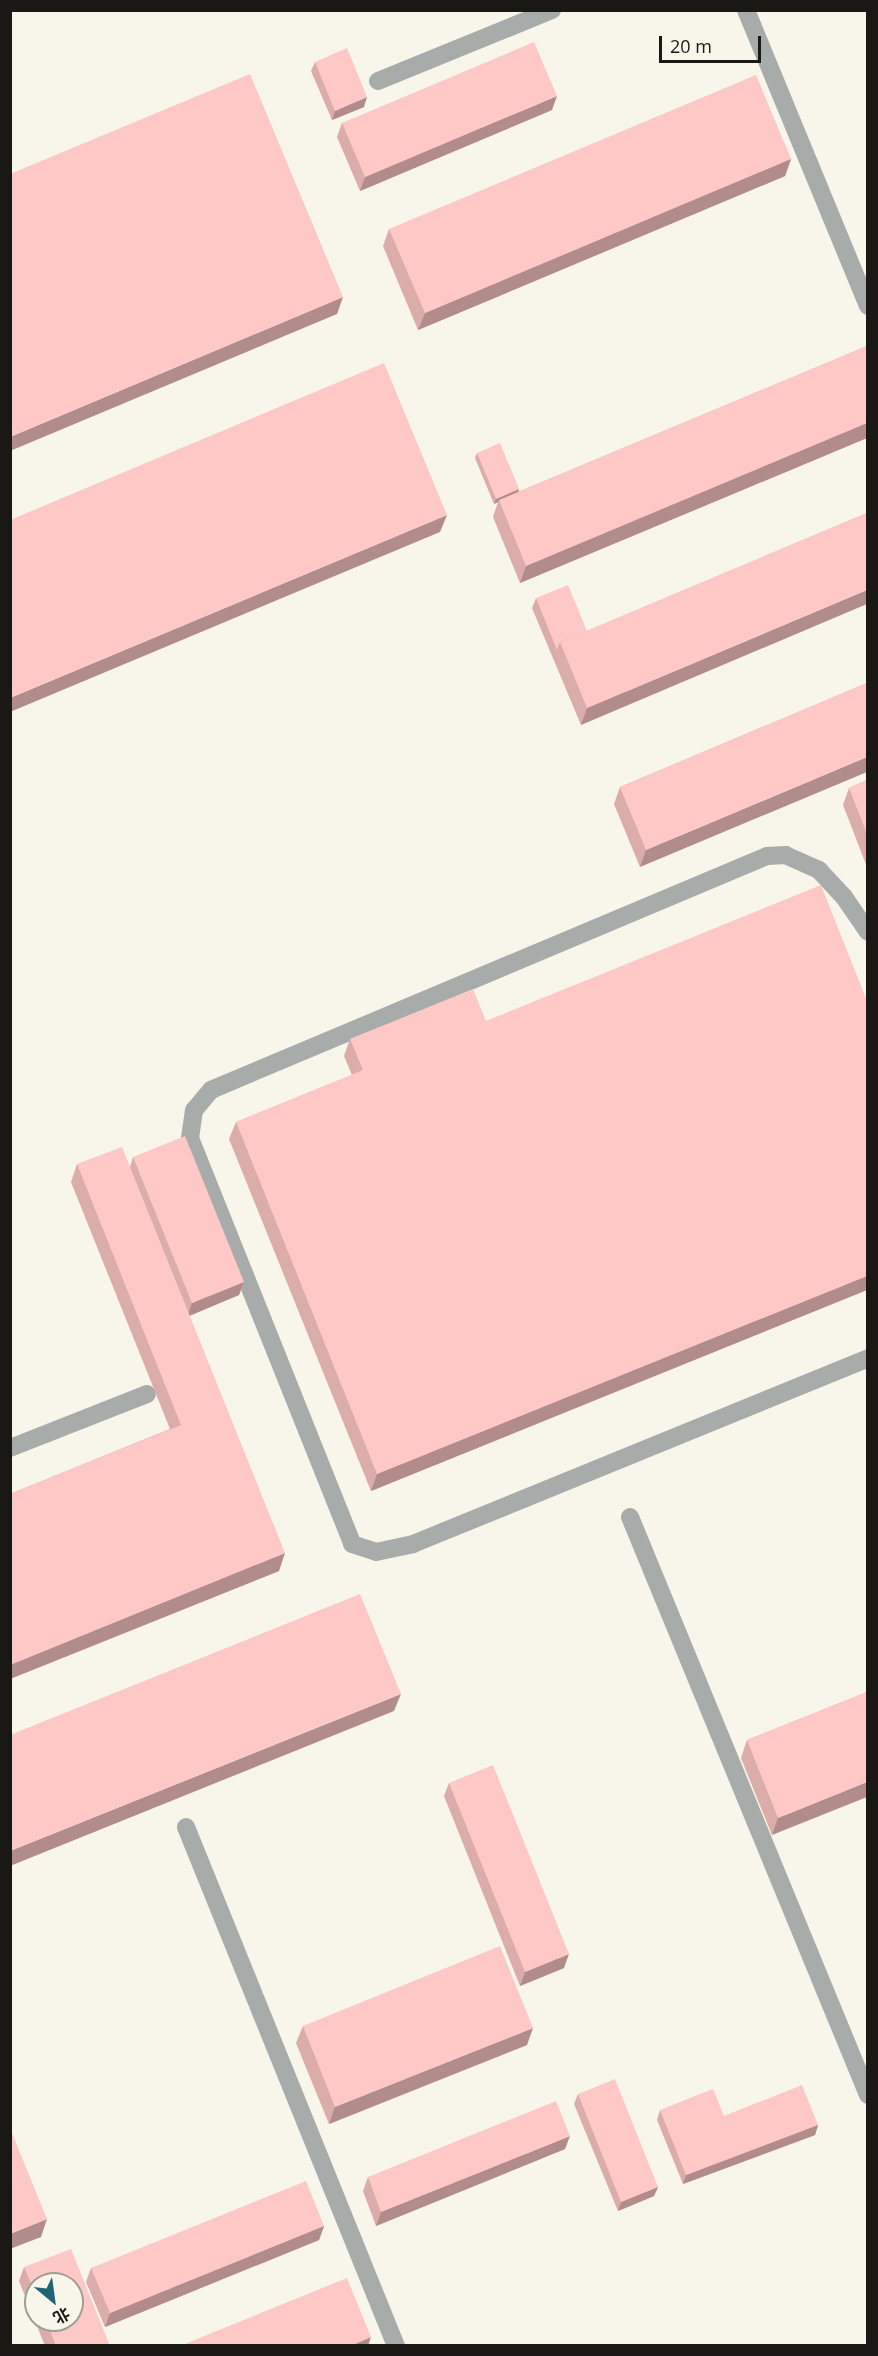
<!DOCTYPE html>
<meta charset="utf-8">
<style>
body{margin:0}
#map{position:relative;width:878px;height:2356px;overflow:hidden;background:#f8f5eb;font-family:"Open Sans","Noto Sans SC",sans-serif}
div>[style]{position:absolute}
.minor>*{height:18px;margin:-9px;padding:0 9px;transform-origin:9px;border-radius:9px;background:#a7acab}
.wall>*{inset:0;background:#daacaa}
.shaded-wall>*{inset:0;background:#b28c8b}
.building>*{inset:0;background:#fec8c6}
span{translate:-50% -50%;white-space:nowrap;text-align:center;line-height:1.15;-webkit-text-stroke:4.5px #f8f5eb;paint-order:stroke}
.frame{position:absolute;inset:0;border:12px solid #191815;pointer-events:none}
.north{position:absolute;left:24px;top:2272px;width:60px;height:60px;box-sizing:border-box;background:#f8f5eb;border:2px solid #9f9d95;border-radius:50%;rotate:151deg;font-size:16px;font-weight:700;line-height:24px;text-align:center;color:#191815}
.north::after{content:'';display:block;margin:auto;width:21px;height:27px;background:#206576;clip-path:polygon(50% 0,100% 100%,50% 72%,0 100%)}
.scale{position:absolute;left:659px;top:36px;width:102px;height:27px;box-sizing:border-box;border:3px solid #191815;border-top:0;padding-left:8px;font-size:18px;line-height:21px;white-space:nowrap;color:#191815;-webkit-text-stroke:4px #f8f5eb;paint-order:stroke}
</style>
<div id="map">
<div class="minor">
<i style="left:746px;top:10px;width:320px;rotate:67.6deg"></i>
<i style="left:378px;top:81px;width:188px;rotate:-22.2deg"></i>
<i style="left:868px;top:932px;width:42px;rotate:-124.4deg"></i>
<i style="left:844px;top:897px;width:37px;rotate:-133deg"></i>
<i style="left:819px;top:870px;width:36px;rotate:-156deg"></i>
<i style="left:786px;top:855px;width:19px;rotate:177deg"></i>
<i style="left:767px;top:856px;width:603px;rotate:157.18deg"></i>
<i style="left:211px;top:1090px;width:26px;rotate:130deg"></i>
<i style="left:194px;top:1110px;width:28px;rotate:98deg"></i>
<i style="left:190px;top:1138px;width:437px;rotate:68.2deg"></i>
<i style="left:352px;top:1544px;width:25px;rotate:18deg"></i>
<i style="left:376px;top:1552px;width:38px;rotate:-12deg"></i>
<i style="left:413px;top:1544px;width:492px;rotate:-22.2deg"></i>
<i style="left:10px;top:1448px;width:147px;rotate:-21.5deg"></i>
<i style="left:630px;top:1517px;width:625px;rotate:67.62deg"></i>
<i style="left:186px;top:1827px;width:560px;rotate:67.97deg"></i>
</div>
<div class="wall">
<i style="clip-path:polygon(315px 62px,364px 107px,332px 120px,311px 71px)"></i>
<i style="clip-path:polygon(552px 110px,360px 191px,337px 137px,342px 123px)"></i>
<i style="clip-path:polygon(791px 159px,785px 176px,418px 330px,383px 246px,389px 229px)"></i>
<i style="clip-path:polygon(867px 346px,867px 438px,520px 583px,493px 517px,498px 502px,494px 504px,475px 458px,477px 453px,519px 489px,518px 492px)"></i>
<i style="clip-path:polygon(867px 513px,581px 725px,532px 608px,536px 598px,587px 631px)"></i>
<i style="clip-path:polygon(867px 683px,640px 867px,614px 804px,620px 787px)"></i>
<i style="clip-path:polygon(867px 780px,867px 867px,843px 805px,849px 788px)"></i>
<i style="clip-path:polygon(867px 1001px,867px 1290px,371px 1491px,229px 1139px,236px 1122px,352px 1075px,344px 1056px,350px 1039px,486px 1021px)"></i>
<i style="clip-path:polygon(133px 1157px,244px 1282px,239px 1295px,189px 1315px,279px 1571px,10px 1679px,10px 1494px,170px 1429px,71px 1182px,77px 1164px,130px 1167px)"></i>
<i style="clip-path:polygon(867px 1692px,772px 1835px,741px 1758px,747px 1740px)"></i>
<i style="clip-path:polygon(449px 1783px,564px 1968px,520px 1986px,444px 1796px)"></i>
<i style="clip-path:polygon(303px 2026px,527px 2045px,329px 2124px,296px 2043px)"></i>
<i style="clip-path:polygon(578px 2094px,658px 2187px,654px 2196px,618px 2211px,574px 2104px)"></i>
<i style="clip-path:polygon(660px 2110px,818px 2125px,815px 2135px,683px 2184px,657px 2120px)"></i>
<i style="clip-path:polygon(565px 2149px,376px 2226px,363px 2191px,368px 2177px)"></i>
<i style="clip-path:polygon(324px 2226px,319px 2240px,105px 2327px,86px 2282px,91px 2268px)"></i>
<i style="clip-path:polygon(evenodd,24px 2267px,110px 2346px,45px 2346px,19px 2281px,24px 2267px,36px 2284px,72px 2320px,36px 2320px,36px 2284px)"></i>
</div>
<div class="shaded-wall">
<i style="clip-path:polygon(557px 96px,552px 110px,360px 191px,365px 177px)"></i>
<i style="clip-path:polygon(367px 97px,364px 107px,332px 120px,335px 111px)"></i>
<i style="clip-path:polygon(791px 159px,785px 176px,418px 330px,425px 313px)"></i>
<i style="clip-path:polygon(343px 297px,337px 314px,10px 451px,10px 437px)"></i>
<i style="clip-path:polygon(867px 423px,867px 438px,520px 583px,526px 566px)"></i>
<i style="clip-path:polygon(519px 489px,518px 494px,499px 500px,498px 502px,494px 504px,496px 499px)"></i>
<i style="clip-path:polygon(447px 515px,440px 532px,10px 712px,10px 698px)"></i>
<i style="clip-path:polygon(867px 590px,867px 604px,581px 725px,587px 708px)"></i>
<i style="clip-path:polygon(867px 757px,867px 772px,640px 867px,646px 850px)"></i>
<i style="clip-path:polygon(867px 1276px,867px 1290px,371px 1491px,377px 1474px)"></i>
<i style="clip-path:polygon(244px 1282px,239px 1295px,187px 1317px,192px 1303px)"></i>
<i style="clip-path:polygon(285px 1553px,279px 1571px,10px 1679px,10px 1665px)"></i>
<i style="clip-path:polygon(401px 1694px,394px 1711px,10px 1866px,10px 1851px)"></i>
<i style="clip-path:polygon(867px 1782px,867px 1797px,772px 1835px,778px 1818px)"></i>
<i style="clip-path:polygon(569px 1954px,564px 1968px,520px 1986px,525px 1972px)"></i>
<i style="clip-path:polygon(533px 2028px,527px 2045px,329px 2124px,335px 2107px)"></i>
<i style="clip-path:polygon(818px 2125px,815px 2135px,683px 2184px,686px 2175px)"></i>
<i style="clip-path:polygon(570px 2136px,565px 2149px,376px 2226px,381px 2212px)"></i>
<i style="clip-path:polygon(658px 2187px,654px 2196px,618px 2211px,621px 2202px)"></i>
<i style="clip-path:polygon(47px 2219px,41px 2237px,10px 2249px,10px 2234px)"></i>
<i style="clip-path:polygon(324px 2226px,319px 2240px,105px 2327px,110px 2313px)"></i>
<i style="clip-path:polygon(371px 2337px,368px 2346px,350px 2346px)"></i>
</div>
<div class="building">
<i style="clip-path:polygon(534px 42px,557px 96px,365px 177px,342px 123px)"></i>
<i style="clip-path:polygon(347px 48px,367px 97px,335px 111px,315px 62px)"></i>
<i style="clip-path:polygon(250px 74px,343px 297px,10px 437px,10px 174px)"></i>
<i style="clip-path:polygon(756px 75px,791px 159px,425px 313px,389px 229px)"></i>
<i style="clip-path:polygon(867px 346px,867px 423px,526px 566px,499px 500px)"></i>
<i style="clip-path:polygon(384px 363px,447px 515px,10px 698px,10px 520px)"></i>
<i style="clip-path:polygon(500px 443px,519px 489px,496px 499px,477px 453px)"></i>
<i style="clip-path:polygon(867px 513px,867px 590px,587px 708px,560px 642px)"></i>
<i style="clip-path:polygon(568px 585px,587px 631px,560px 642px,557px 650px,536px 598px)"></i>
<i style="clip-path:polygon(867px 683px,867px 757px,646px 850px,620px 787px)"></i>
<i style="clip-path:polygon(867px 780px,867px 834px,849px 788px)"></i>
<i style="clip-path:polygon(821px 885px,867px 1001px,867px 1276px,377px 1474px,236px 1122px,363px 1070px,350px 1039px,473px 989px,486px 1021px)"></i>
<i style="clip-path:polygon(185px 1136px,244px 1282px,192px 1303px,133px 1157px)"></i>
<i style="clip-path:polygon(122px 1147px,285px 1553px,10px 1665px,10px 1494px,181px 1425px,77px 1164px)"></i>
<i style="clip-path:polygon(360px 1594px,401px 1694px,10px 1851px,10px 1735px)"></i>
<i style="clip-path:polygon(867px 1692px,867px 1782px,778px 1818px,747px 1740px)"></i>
<i style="clip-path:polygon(493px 1765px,569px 1954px,525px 1972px,449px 1783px)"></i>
<i style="clip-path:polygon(500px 1946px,533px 2028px,335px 2107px,303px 2026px)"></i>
<i style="clip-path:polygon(615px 2079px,658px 2187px,621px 2202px,578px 2094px)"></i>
<i style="clip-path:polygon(802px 2085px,818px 2125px,686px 2175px,660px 2110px,713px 2089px,724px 2116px)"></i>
<i style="clip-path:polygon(556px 2101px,570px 2136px,381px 2212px,368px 2177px)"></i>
<i style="clip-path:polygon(10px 2128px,47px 2219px,10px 2234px)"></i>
<i style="clip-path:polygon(306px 2181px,324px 2226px,110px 2313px,91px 2268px)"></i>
<i style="clip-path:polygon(71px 2249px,110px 2346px,56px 2346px,46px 2320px,72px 2320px,72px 2284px,36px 2284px,36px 2296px,24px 2267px)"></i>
<i style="clip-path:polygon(347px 2278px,371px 2337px,350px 2346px,180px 2346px)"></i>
</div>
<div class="frame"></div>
<div class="north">北</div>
<div class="scale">20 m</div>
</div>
